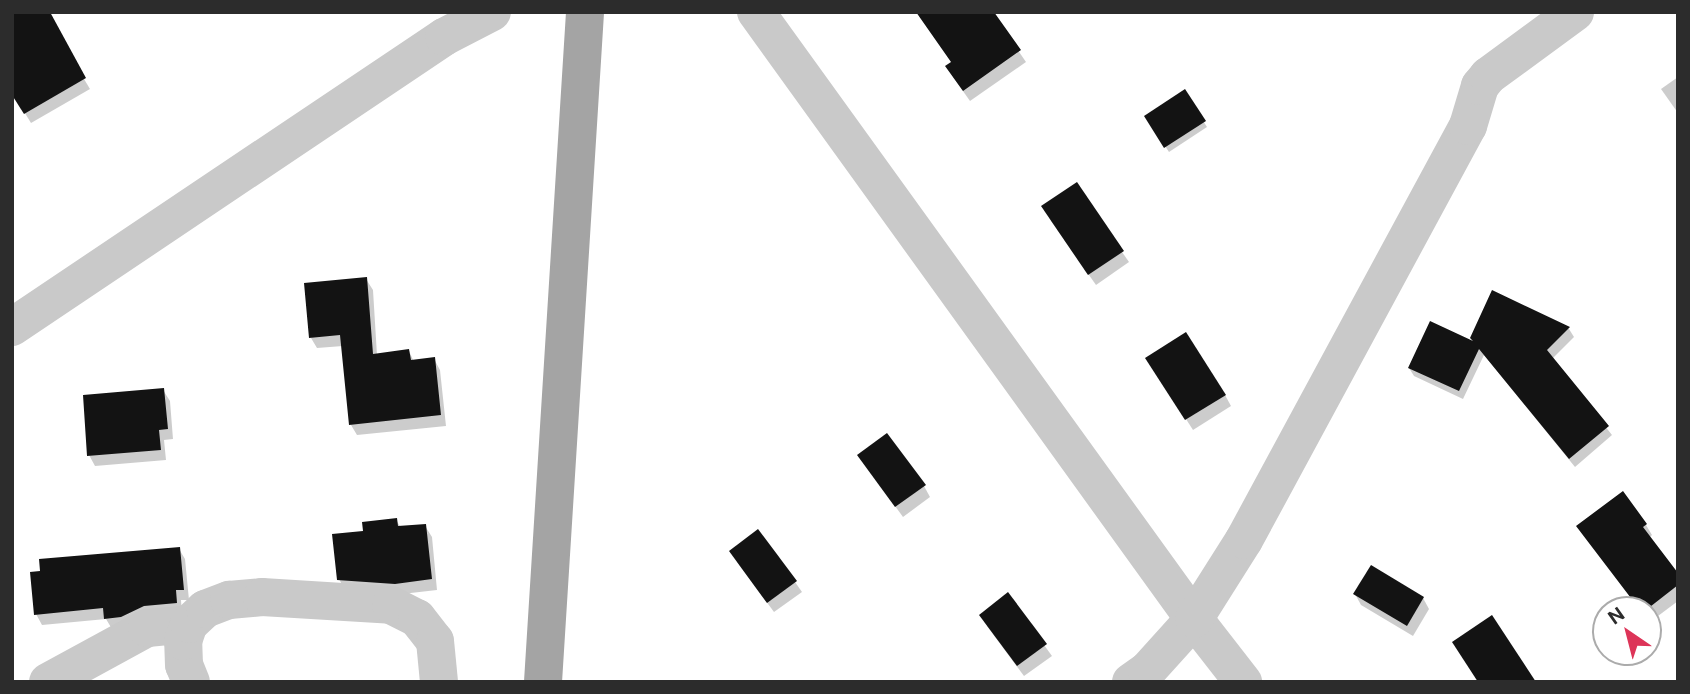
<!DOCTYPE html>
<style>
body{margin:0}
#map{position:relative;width:1690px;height:694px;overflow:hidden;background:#fff;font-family:"Public Sans",sans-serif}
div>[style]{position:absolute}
.shadow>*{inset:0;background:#0003}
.building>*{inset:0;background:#131313}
.minor>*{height:38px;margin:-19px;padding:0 19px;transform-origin:19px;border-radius:19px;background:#c9c9c9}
.major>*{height:38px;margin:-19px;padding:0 19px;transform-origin:19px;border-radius:19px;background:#a4a4a4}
span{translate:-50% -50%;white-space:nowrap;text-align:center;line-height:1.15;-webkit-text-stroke:7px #fff;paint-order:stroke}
.frame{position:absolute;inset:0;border:14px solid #2c2c2c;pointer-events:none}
.north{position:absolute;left:1592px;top:596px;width:70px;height:70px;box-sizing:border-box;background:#fff;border:2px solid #ababab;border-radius:50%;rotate:325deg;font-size:19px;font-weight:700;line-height:28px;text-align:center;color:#2c2c2c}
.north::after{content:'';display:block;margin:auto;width:24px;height:32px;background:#dd3458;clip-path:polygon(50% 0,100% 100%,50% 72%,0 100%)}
</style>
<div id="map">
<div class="shadow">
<i style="clip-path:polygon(995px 17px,1026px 62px,970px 101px,953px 77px)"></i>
<i style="clip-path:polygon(66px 49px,90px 89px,31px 123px,12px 92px)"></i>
<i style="clip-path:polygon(1678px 77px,1678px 113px,1661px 89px)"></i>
<i style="clip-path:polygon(1184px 91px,1207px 127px,1169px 152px,1146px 117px)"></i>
<i style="clip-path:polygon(1049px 218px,1122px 252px,1129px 262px,1096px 285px)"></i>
<i style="clip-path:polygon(366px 279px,373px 290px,377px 355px,409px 351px,414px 362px,434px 359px,440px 370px,446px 426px,357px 435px,351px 425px,343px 346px,317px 348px,311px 338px)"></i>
<i style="clip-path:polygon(1493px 293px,1569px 329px,1574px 337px,1552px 359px,1612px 435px,1575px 467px,1484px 355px,1463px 399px,1414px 376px,1409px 368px,1476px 344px)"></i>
<i style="clip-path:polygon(1154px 369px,1225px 395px,1231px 406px,1193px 430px)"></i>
<i style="clip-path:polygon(163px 390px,170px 401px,173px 439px,164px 440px,166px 460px,95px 466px,89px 455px)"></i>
<i style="clip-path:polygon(866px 466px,924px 486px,930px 497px,903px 517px)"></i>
<i style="clip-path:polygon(396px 520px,401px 528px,425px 526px,432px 537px,437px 590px,402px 594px,345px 590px,339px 579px)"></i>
<i style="clip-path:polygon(1646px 525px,1652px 535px,1649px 538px,1678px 576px,1678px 601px,1650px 622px,1648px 610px,1640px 610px,1578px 526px)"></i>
<i style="clip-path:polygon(179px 549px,185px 559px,189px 600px,181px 600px,182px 614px,112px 629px,106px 619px,42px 625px,36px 614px)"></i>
<i style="clip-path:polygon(737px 562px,795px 582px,802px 592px,774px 612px)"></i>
<i style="clip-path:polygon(1355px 594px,1423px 598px,1429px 609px,1413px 636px,1361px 605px)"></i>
<i style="clip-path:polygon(1008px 595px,1052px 656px,1024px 676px,987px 626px)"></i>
</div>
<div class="building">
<i style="clip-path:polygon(12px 12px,50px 12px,86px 78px,24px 114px,12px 95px)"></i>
<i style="clip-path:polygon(916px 12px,994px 12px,1021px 50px,963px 91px,945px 66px,951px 62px)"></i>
<i style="clip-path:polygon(1185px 89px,1206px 121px,1164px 148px,1144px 116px)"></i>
<i style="clip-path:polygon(1077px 182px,1124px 251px,1088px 275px,1041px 206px)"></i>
<i style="clip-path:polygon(367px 277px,373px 354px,409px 349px,411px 360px,435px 357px,441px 415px,349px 425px,340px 335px,309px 338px,304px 283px)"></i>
<i style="clip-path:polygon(1492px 290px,1570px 327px,1547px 350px,1609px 426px,1569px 459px,1479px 349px,1459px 391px,1408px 368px,1430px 321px,1473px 341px,1470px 338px)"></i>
<i style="clip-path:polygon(1186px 332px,1226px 395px,1185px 420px,1145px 358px)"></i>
<i style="clip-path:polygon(164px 388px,168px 429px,159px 430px,161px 450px,87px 456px,83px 395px)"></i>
<i style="clip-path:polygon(887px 433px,926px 485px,895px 507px,857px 455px)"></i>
<i style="clip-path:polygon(1623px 491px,1647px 524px,1643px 527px,1678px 573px,1678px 585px,1646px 610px,1640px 610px,1576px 526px)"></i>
<i style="clip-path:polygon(397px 518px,398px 526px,426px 524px,432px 579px,395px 584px,337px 580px,332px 534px,363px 531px,362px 522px)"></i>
<i style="clip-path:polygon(758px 529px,797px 581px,767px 603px,729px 551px)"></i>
<i style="clip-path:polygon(180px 547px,184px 590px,176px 590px,177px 603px,144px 606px,121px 617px,104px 619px,103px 608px,34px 615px,30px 572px,40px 571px,39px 559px)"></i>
<i style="clip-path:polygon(1371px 565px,1424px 597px,1407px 626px,1353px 594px)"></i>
<i style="clip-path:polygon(1008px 592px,1047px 644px,1017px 666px,979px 615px)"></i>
<i style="clip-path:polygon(1492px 615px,1536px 682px,1478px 682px,1452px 642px)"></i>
</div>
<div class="minor">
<i style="left:756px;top:12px;width:749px;rotate:54.19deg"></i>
<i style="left:1194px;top:619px;width:80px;rotate:52.1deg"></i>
<i style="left:12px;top:327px;width:520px;rotate:-33.87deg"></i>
<i style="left:444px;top:37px;width:54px;rotate:-27.5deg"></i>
<i style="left:48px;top:682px;width:113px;rotate:-28.6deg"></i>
<i style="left:147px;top:628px;width:42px;rotate:-5.4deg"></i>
<i style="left:191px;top:682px;width:18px;rotate:-112deg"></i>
<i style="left:184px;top:665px;width:24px;rotate:-92deg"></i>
<i style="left:183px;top:641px;width:18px;rotate:-71deg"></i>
<i style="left:189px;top:624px;width:22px;rotate:-43deg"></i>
<i style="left:205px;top:609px;width:26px;rotate:-21deg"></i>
<i style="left:229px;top:600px;width:33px;rotate:-5deg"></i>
<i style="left:262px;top:597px;width:129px;rotate:3.5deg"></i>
<i style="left:391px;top:605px;width:29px;rotate:27deg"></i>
<i style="left:417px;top:618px;width:29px;rotate:52deg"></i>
<i style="left:435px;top:641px;width:41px;rotate:84.4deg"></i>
<i style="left:1131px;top:682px;width:19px;rotate:-35deg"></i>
<i style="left:1147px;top:671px;width:70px;rotate:-47.9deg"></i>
<i style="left:1194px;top:619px;width:93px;rotate:-57.7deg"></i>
<i style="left:1244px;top:540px;width:471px;rotate:-61.6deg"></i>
<i style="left:1468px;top:126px;width:42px;rotate:-73.3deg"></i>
<i style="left:1480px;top:86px;width:13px;rotate:-51deg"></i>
<i style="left:1488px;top:76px;width:108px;rotate:-36.3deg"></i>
</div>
<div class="major">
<i style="left:543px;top:682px;width:671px;rotate:-86.41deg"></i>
</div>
<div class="frame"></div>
<div class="north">N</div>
</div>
